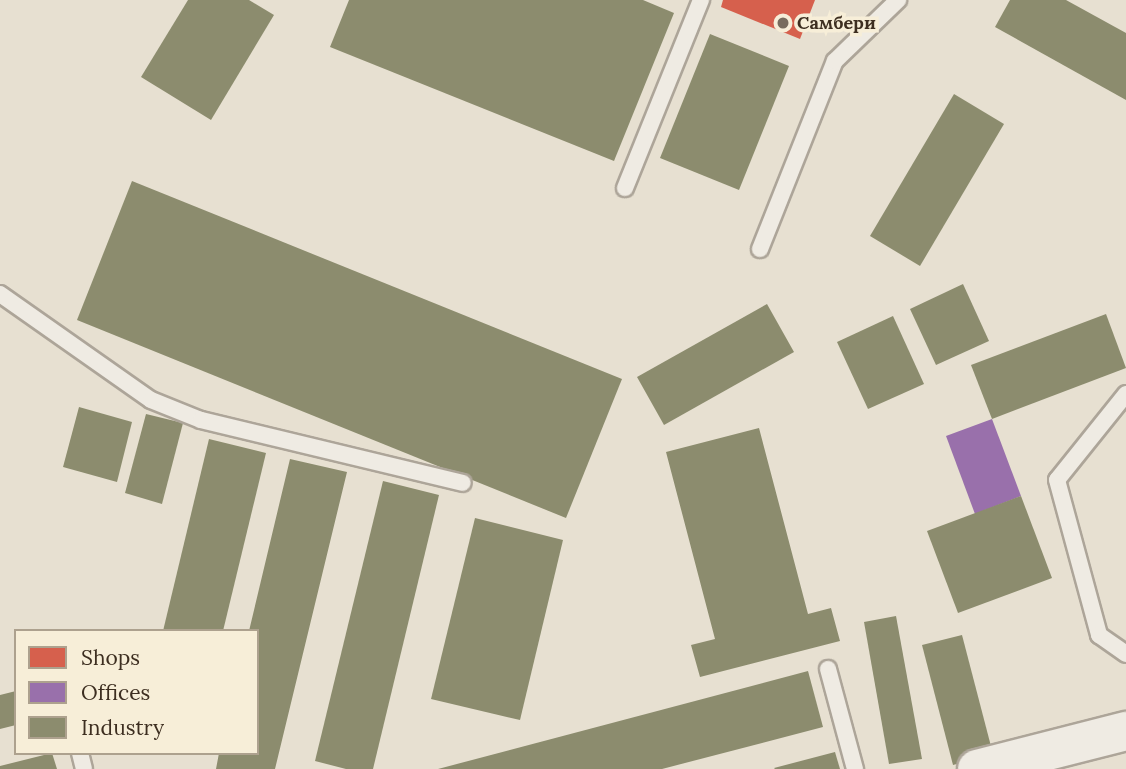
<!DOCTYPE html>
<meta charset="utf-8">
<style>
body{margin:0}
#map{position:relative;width:1126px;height:769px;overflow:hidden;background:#e7e0d1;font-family:Lora,serif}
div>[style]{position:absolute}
.shops>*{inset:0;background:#d6604d}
.offices>*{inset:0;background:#9970ab}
.industry>*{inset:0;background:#8c8c6e}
.roads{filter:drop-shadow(2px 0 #ada599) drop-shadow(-2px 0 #ada599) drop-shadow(0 2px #ada599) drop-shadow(0 -2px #ada599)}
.service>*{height:16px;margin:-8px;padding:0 8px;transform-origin:8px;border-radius:8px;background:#efebe3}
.tertiary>*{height:38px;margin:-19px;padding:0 19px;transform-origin:19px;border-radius:19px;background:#efebe3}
.dots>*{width:19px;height:19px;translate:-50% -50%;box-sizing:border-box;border:4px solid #f7eed8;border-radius:50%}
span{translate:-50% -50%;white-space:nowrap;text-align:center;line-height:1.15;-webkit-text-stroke:7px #f7eed8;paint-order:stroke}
.poi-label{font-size:18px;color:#3d2e20;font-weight:700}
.left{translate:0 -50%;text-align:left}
.legend{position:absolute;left:14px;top:629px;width:245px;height:126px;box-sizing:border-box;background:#f7eed8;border:2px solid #ada18e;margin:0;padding:9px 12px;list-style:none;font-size:21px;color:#3d2e20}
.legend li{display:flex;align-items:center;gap:14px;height:35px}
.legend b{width:35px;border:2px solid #ada18e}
</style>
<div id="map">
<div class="shops">
<i style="clip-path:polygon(723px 0,815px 0,800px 39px,721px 7px)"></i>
</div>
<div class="offices">
<i style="clip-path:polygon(992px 419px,1021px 496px,975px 514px,946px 436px)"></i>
</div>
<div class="industry">
<i style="clip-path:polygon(188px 0,249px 0,274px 15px,211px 120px,141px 77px)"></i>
<i style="clip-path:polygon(349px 0,643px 0,674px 13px,614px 161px,330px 47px)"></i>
<i style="clip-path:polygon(1010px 0,1066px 0,1126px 33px,1126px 100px,995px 27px)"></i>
<i style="clip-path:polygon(710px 34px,789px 66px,739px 190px,660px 158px)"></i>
<i style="clip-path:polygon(954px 94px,1004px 124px,920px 266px,870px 236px)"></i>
<i style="clip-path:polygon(132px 181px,622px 379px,566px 518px,77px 320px)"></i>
<i style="clip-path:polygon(963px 284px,989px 341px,936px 365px,910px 309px)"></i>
<i style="clip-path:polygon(767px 304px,794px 352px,664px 425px,637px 377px)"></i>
<i style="clip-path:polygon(1106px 314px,1126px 368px,992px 419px,971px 365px)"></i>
<i style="clip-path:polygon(893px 316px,924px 384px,868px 409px,837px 342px)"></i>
<i style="clip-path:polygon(79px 407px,132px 422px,117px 482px,63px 467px)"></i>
<i style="clip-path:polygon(146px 414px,183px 423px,162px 504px,125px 493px)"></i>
<i style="clip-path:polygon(759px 428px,808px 614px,831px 608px,840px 641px,700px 677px,691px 645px,715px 639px,666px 452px)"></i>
<i style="clip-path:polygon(209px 439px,266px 453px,223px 631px,163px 631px)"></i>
<i style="clip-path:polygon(290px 459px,347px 472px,275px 769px,216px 769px,219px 753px,257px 753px,257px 631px,249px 631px)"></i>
<i style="clip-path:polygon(383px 481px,439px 495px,373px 769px,346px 769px,315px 761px)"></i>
<i style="clip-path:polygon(1021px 496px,1052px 578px,958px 613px,927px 531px)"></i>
<i style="clip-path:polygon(475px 518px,563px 540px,520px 720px,431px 699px)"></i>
<i style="clip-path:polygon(896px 616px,922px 759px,889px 764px,864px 622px)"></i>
<i style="clip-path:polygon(962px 635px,993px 754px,953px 765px,922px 645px)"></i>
<i style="clip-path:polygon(808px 671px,823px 727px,662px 769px,438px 769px)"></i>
<i style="clip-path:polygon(16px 691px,16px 725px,0 729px,0 695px)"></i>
<i style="clip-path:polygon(835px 752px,840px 769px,775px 769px,774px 768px)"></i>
<i style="clip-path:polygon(52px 753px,57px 769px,0 769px,0 766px)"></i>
</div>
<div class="roads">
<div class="service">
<i style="left:625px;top:188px;width:203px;rotate:-68deg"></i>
<i style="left:760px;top:249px;width:202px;rotate:-68.3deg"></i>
<i style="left:835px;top:61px;width:88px;rotate:-44.1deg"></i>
<i style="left:0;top:294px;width:184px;rotate:35.1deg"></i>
<i style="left:151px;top:400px;width:54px;rotate:21.8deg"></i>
<i style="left:201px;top:420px;width:269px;rotate:13.5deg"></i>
<i style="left:1126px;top:394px;width:110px;rotate:128.7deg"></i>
<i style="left:1057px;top:480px;width:161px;rotate:74.8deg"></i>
<i style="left:1099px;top:635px;width:33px;rotate:35deg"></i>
<i style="left:828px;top:669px;width:104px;rotate:74.9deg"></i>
<i style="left:80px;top:753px;width:16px;rotate:76deg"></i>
</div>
<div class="tertiary">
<i style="left:977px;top:769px;width:154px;rotate:-14.3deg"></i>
</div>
</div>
<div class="dots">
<i style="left:783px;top:23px;background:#786c5e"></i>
</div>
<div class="poi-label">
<span class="left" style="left:797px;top:23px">Самбери</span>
</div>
<ul class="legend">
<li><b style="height:19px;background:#d6604d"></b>Shops</li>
<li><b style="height:19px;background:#9970ab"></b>Offices</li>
<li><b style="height:19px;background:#8c8c6e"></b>Industry</li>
</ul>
</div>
